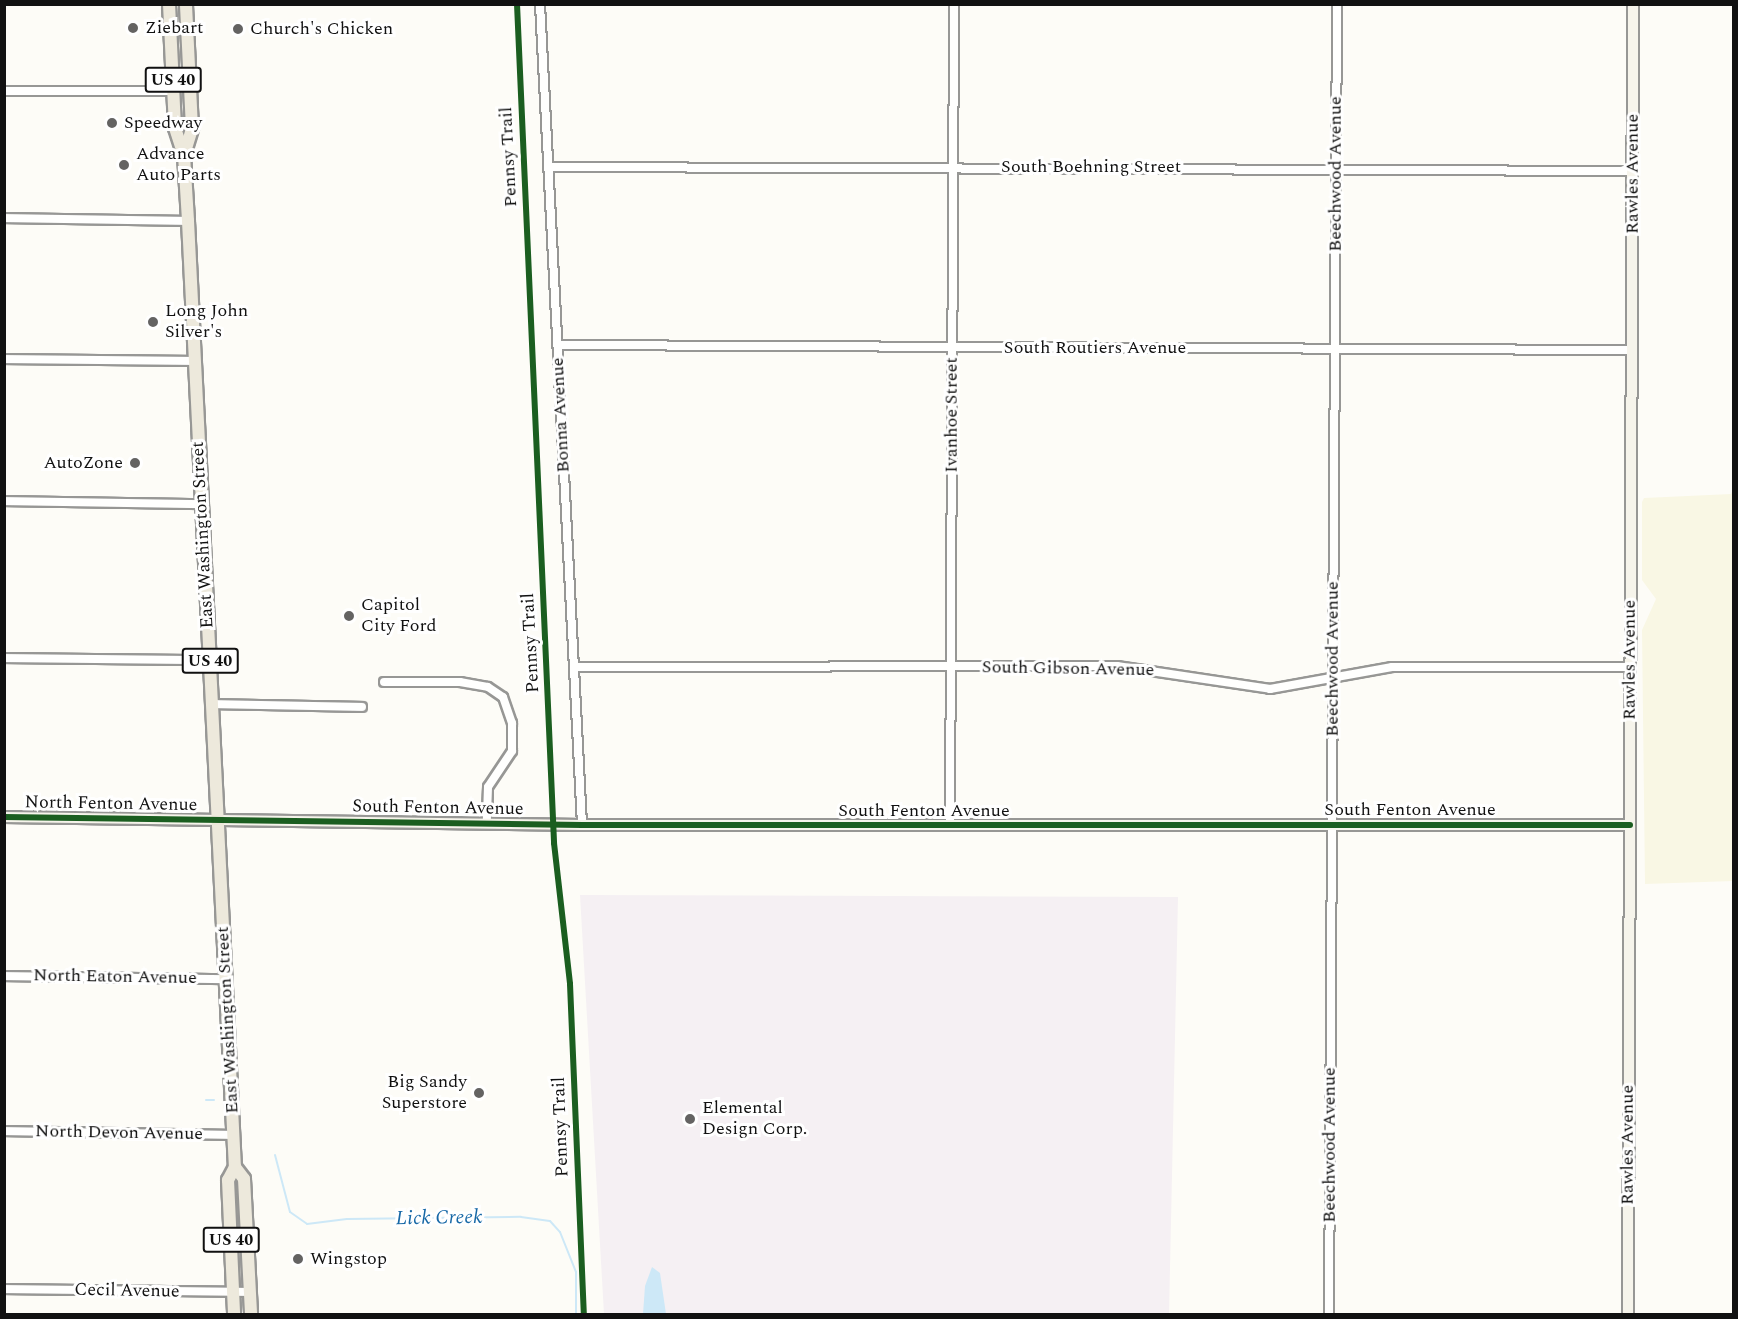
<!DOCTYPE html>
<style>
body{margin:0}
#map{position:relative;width:1738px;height:1319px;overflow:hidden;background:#fdfcf7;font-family:Spectral,serif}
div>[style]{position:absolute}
.industrial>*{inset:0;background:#f5f0f3}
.farmland>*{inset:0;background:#f9f7e4}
.water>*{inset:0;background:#cde8f7}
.stream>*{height:2px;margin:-1px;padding:0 1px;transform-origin:1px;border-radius:1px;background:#cde8f7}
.roads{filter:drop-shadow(2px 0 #979795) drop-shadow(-2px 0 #979795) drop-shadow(0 2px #979795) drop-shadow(0 -2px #979795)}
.street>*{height:8px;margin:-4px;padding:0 4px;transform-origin:4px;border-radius:4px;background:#fffffe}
.secondary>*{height:10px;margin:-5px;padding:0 5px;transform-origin:5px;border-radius:5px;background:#f6f4eb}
.primary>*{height:12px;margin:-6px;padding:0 6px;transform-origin:6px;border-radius:6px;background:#ede9dc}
.cycleway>*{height:6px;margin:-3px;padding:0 3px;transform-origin:3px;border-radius:3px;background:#1b5e20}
.dots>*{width:16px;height:16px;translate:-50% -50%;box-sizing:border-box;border:3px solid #fff;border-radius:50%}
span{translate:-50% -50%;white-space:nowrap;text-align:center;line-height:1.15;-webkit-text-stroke:6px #fff;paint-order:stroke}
.shield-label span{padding:2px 4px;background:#fff;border:2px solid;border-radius:4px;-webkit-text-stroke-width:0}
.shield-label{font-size:16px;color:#111;font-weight:700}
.poi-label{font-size:18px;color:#111}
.left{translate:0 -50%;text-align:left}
.right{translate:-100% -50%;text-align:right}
.street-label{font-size:18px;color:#111}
.water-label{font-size:20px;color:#1768a6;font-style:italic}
.frame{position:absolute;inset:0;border:6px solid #111;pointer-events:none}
</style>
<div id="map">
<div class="industrial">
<i style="clip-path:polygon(580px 895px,1178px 897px,1169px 1314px,604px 1314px)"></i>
</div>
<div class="farmland">
<i style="clip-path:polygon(1733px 489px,1733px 881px,1645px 884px,1642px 630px,1656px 599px,1642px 580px,1642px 502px,1644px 498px,1731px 494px)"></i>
</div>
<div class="water">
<i style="clip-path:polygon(652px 1267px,660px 1273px,666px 1314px,643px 1314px,645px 1286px)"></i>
</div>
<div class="stream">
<i style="left:206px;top:1100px;width:8px"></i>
<i style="left:275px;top:1155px;width:59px;rotate:75.3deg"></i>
<i style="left:290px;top:1212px;width:21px;rotate:35deg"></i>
<i style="left:307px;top:1224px;width:40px;rotate:-7.1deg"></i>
<i style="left:347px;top:1219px;width:174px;rotate:-0.7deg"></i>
<i style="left:521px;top:1217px;width:29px;rotate:8deg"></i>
<i style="left:550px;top:1221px;width:15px;rotate:48deg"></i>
<i style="left:560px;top:1232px;width:43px;rotate:68.2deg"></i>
<i style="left:576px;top:1272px;width:42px;rotate:90deg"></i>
</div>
<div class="roads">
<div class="street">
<i style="left:540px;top:4px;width:822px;rotate:87.07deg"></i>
<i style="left:4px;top:91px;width:170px"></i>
<i style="left:549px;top:167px;width:1084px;rotate:0.21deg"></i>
<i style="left:4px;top:218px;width:184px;rotate:0.9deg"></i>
<i style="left:558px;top:345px;width:1073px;rotate:0.27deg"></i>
<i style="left:4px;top:359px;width:191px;rotate:0.6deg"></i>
<i style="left:4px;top:501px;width:198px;rotate:0.9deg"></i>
<i style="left:4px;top:658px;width:206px;rotate:0.6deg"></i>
<i style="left:574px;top:667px;width:543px;rotate:-0.11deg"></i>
<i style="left:1117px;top:666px;width:155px;rotate:8.5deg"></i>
<i style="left:1270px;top:689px;width:124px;rotate:-10.2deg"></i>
<i style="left:1392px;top:667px;width:238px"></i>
<i style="left:384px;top:682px;width:76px"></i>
<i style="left:460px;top:682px;width:28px;rotate:10deg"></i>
<i style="left:488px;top:687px;width:18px;rotate:34deg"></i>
<i style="left:503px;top:697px;width:28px;rotate:71deg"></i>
<i style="left:512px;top:723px;width:28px;rotate:90deg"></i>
<i style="left:512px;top:751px;width:43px;rotate:123.7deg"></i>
<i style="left:488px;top:787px;width:36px;rotate:92deg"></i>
<i style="left:212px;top:704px;width:150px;rotate:1.1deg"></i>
<i style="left:950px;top:826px;width:822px;rotate:-89.72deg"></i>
<i style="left:4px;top:976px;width:221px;rotate:0.8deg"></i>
<i style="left:4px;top:1131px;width:229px;rotate:1deg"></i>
<i style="left:4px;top:1289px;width:246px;rotate:0.7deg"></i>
<i style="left:1329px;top:1314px;width:1310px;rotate:-89.65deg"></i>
</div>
<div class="secondary">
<i style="left:4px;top:817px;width:578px;rotate:0.79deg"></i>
<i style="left:582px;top:825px;width:1048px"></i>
<i style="left:1628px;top:1314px;width:1310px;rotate:-89.78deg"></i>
</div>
<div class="primary">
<i style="left:169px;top:4px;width:124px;rotate:87.2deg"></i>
<i style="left:175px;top:128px;width:28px;rotate:72deg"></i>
<i style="left:184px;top:155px;width:66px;rotate:86.5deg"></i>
<i style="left:188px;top:221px;width:947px;rotate:87.16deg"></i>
<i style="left:235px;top:1167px;width:15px;rotate:118deg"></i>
<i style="left:228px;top:1180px;width:134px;rotate:87.4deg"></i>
<i style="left:184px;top:155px;width:28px;rotate:-73deg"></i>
<i style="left:192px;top:128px;width:124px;rotate:-92.8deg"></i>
<i style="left:235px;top:1167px;width:15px;rotate:53deg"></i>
<i style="left:244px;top:1179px;width:135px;rotate:87deg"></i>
</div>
</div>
<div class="cycleway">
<i style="left:517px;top:4px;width:840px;rotate:87.47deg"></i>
<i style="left:554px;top:843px;width:142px;rotate:83.5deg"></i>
<i style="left:570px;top:984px;width:330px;rotate:87.6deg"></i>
<i style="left:4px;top:817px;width:578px;rotate:0.79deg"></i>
<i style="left:582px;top:825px;width:1048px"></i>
</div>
<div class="dots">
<i style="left:133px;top:28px;background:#646362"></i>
<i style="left:238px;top:29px;background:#646362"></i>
<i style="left:112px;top:123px;background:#646362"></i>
<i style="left:124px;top:165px;background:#646362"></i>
<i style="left:153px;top:322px;background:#646362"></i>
<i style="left:135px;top:463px;background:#646362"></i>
<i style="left:349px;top:616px;background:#646362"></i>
<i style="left:479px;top:1093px;background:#646362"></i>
<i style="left:690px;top:1119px;background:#646362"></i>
<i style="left:298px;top:1259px;background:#646362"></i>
</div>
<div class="shield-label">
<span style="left:173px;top:80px">US 40</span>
<span style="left:210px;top:661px">US 40</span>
<span style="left:231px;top:1240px">US 40</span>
</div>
<div class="poi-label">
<span class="left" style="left:145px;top:28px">Ziebart</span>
<span class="left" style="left:250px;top:29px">Church's Chicken</span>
<span class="left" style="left:124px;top:123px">Speedway</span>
<span class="left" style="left:136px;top:165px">Advance<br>Auto Parts</span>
<span class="left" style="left:165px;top:322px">Long John<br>Silver's</span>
<span class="right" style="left:123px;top:463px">AutoZone</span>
<span class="left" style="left:361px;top:616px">Capitol<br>City Ford</span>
<span class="right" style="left:467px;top:1093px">Big Sandy<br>Superstore</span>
<span class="left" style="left:702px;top:1119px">Elemental<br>Design Corp.</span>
<span class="left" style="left:310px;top:1259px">Wingstop</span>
</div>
<div class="street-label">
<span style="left:509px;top:157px;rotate:-93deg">Pennsy Trail</span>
<span style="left:1091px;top:167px">South Boehning Street</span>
<span style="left:1336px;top:174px;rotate:-90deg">Beechwood Avenue</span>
<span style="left:1633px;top:174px;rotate:-90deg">Rawles Avenue</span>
<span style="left:1095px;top:348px">South Routiers Avenue</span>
<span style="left:561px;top:415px;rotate:-93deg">Bonna Avenue</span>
<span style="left:952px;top:415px;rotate:-90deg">Ivanhoe Street</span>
<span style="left:203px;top:535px;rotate:-93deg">East Washington Street</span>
<span style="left:531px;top:643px;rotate:-93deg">Pennsy Trail</span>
<span style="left:1333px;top:659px;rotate:-90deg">Beechwood Avenue</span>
<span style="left:1630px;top:660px;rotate:-90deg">Rawles Avenue</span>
<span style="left:1068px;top:669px;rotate:1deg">South Gibson Avenue</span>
<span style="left:111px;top:804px;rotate:1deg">North Fenton Avenue</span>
<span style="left:438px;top:808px;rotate:1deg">South Fenton Avenue</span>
<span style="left:1410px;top:810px">South Fenton Avenue</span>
<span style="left:924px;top:811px">South Fenton Avenue</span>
<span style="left:115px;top:977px;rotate:1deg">North Eaton Avenue</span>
<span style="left:228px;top:1020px;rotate:-93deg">East Washington Street</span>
<span style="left:561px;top:1127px;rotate:-92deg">Pennsy Trail</span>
<span style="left:119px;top:1133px;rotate:1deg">North Devon Avenue</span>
<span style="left:1330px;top:1145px;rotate:-90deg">Beechwood Avenue</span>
<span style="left:1628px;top:1145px;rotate:-90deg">Rawles Avenue</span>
<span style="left:127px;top:1291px;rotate:1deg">Cecil Avenue</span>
</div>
<div class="water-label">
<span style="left:439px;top:1218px;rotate:-1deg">Lick Creek</span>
</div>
<div class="frame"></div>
</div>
